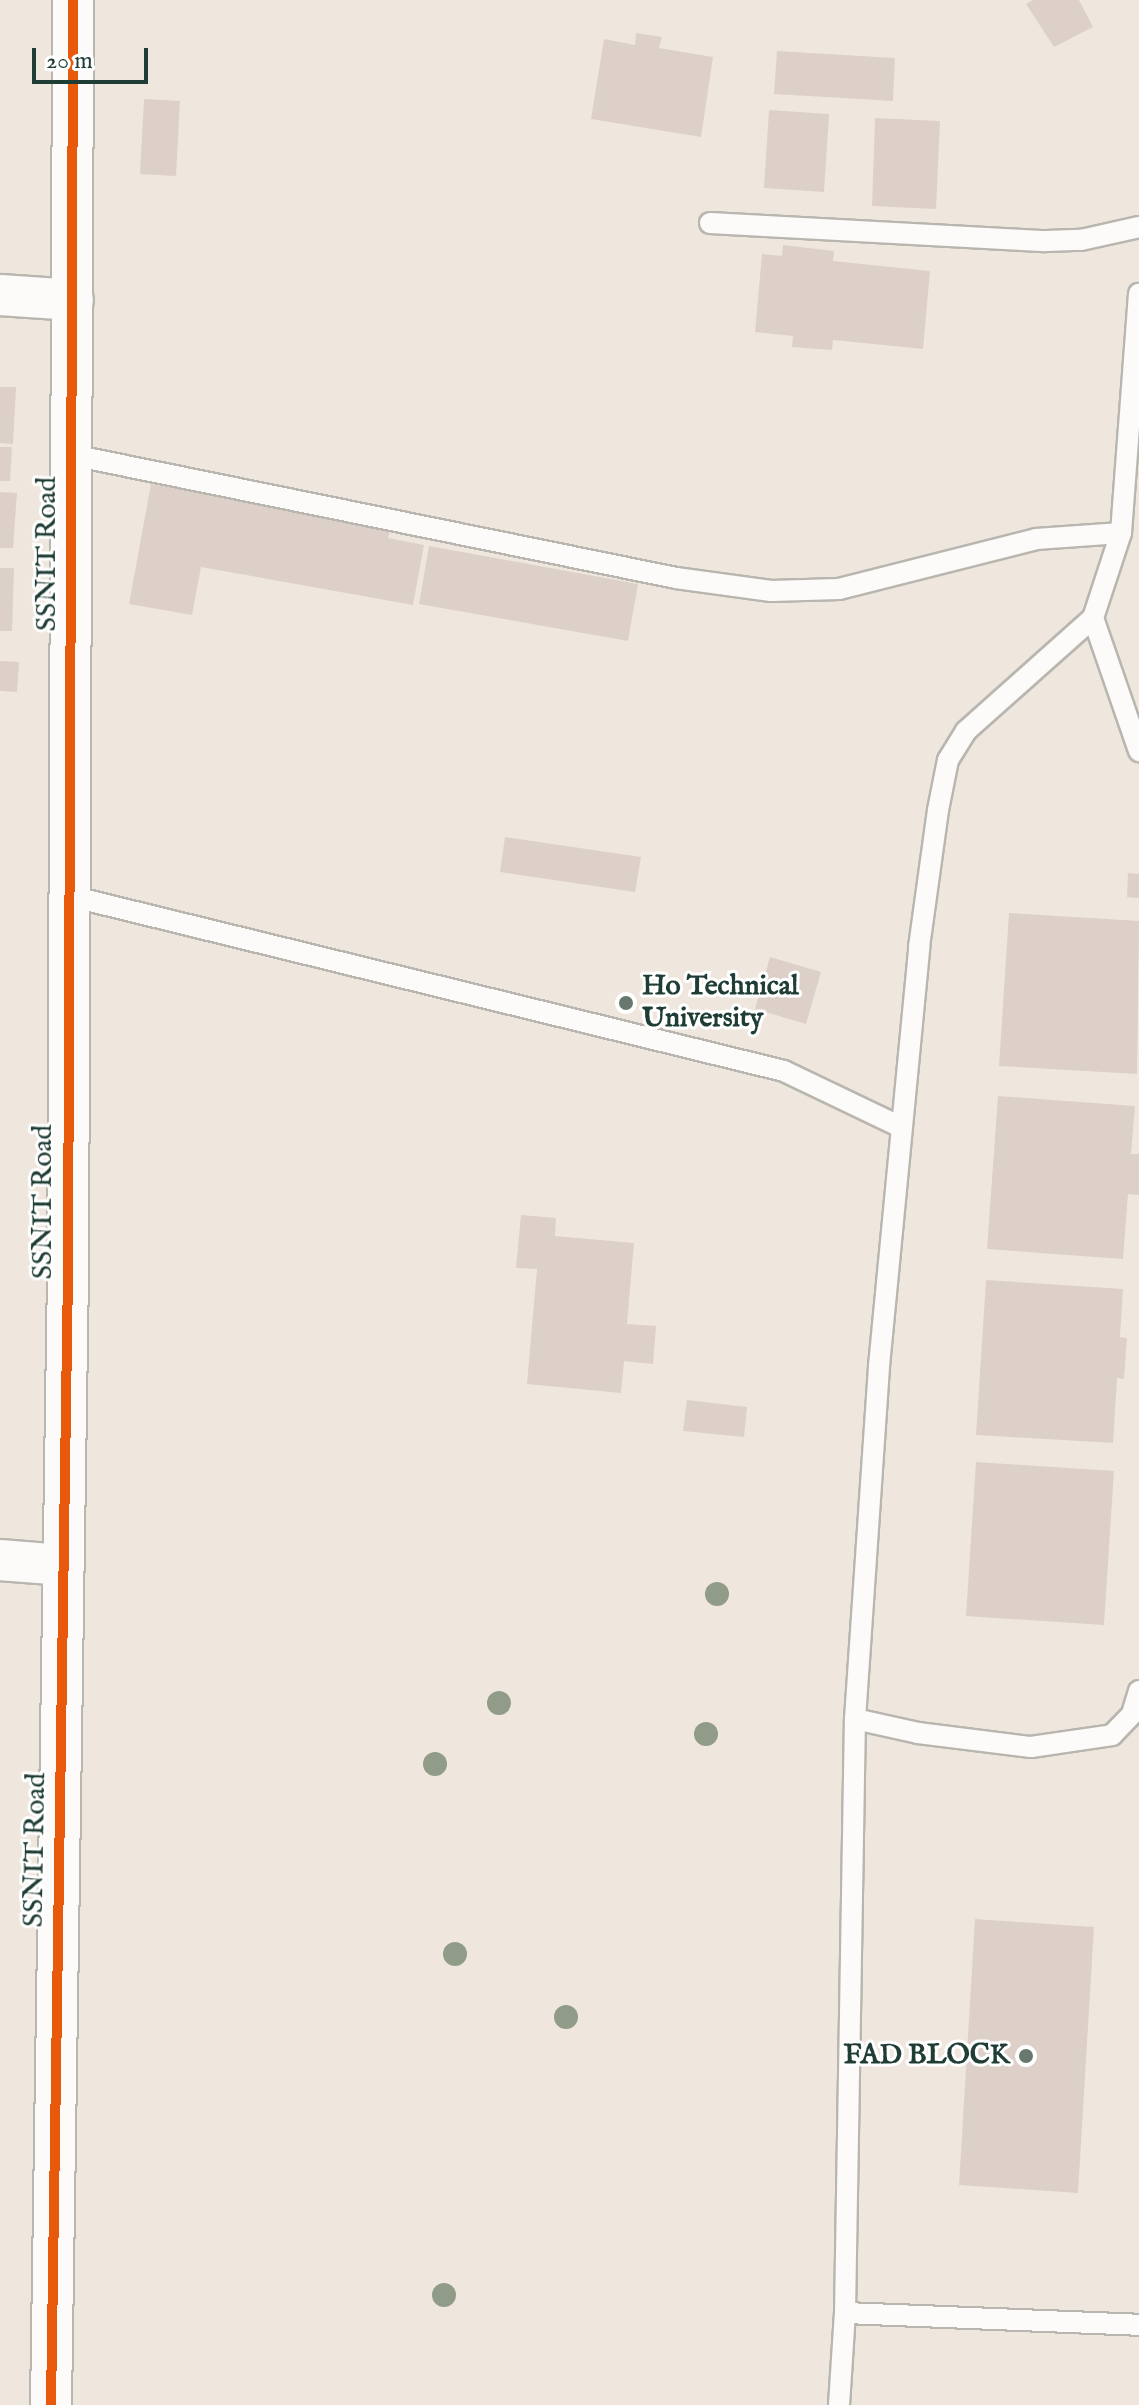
<!DOCTYPE html>
<style>
body{margin:0}
#map{position:relative;width:1139px;height:2405px;overflow:hidden;background:#efe7dd;font-family:"IM FELL English",serif}
div>[style]{position:absolute}
.building>*{inset:0;background:#ddd0c9}
.roads{filter:drop-shadow(2px 0 #b8b6af) drop-shadow(-2px 0 #b8b6af) drop-shadow(0 2px #b8b6af) drop-shadow(0 -2px #b8b6af)}
.service>*{height:20px;margin:-10px;padding:0 10px;transform-origin:10px;border-radius:10px;background:#fdfbfa}
.minor>*{height:40px;margin:-20px;padding:0 20px;transform-origin:20px;border-radius:20px;background:#fdfbfa}
.cycleway>*{height:10px;margin:-5px;padding:0 5px;transform-origin:5px;border-radius:5px;background:#e8590c}
.trees>*{width:24px;height:24px;margin:-12px;border-radius:50%;background:#909c88}
.dots>*{width:22px;height:22px;translate:-50% -50%;box-sizing:border-box;border:4px solid #fff;border-radius:50%}
span{translate:-50% -50%;white-space:nowrap;text-align:center;line-height:1.15;-webkit-text-stroke:6px #fff;paint-order:stroke}
.street-label{font-size:28px;color:#1f3d34}
.poi-label{font-size:28px;color:#1f3d34;font-weight:700}
.left{translate:0 -50%;text-align:left}
.right{translate:-100% -50%;text-align:right}
.scale{position:absolute;left:32px;top:48px;width:116px;height:36px;box-sizing:border-box;border:4px solid #1f3d34;border-top:0;padding-left:10px;font-size:24px;line-height:28px;white-space:nowrap;color:#1f3d34;-webkit-text-stroke:6px #fff;paint-order:stroke}
</style>
<div id="map">
<div class="building">
<i style="clip-path:polygon(1033px 0,1079px 0,1093px 27px,1054px 47px,1026px 4px)"></i>
<i style="clip-path:polygon(636px 33px,662px 37px,659px 48px,713px 57px,701px 137px,591px 119px,604px 39px,635px 45px)"></i>
<i style="clip-path:polygon(777px 51px,895px 58px,893px 101px,774px 94px)"></i>
<i style="clip-path:polygon(144px 99px,180px 101px,176px 176px,140px 174px)"></i>
<i style="clip-path:polygon(769px 110px,829px 114px,824px 192px,764px 188px)"></i>
<i style="clip-path:polygon(875px 118px,940px 121px,936px 209px,872px 206px)"></i>
<i style="clip-path:polygon(783px 245px,834px 251px,833px 261px,930px 271px,923px 349px,833px 340px,832px 350px,792px 347px,793px 336px,755px 332px,762px 254px,782px 256px)"></i>
<i style="clip-path:polygon(0 387px,16px 387px,13px 444px,0 443px)"></i>
<i style="clip-path:polygon(0 447px,12px 447px,10px 481px,0 481px)"></i>
<i style="clip-path:polygon(151px 484px,391px 526px,388px 538px,424px 545px,413px 605px,201px 567px,192px 615px,129px 604px)"></i>
<i style="clip-path:polygon(0 492px,17px 493px,13px 548px,0 548px)"></i>
<i style="clip-path:polygon(429px 546px,638px 584px,628px 641px,419px 604px)"></i>
<i style="clip-path:polygon(0 568px,14px 568px,12px 631px,0 631px)"></i>
<i style="clip-path:polygon(0 661px,19px 662px,17px 692px,0 691px)"></i>
<i style="clip-path:polygon(505px 837px,641px 857px,635px 892px,500px 872px)"></i>
<i style="clip-path:polygon(1128px 873px,1139px 874px,1139px 898px,1127px 897px)"></i>
<i style="clip-path:polygon(1009px 913px,1139px 921px,1137px 1074px,999px 1066px)"></i>
<i style="clip-path:polygon(770px 957px,821px 972px,806px 1024px,755px 1009px)"></i>
<i style="clip-path:polygon(998px 1096px,1135px 1106px,1131px 1154px,1139px 1154px,1139px 1195px,1128px 1194px,1123px 1259px,987px 1249px)"></i>
<i style="clip-path:polygon(521px 1215px,556px 1218px,555px 1236px,634px 1243px,627px 1324px,656px 1326px,653px 1364px,624px 1361px,621px 1393px,527px 1384px,537px 1269px,516px 1268px)"></i>
<i style="clip-path:polygon(986px 1280px,1123px 1289px,1120px 1337px,1127px 1338px,1124px 1379px,1117px 1378px,1113px 1443px,976px 1435px)"></i>
<i style="clip-path:polygon(687px 1400px,747px 1407px,744px 1437px,683px 1431px)"></i>
<i style="clip-path:polygon(976px 1462px,1114px 1471px,1104px 1625px,966px 1616px)"></i>
<i style="clip-path:polygon(975px 1919px,1094px 1927px,1078px 2193px,959px 2185px)"></i>
</div>
<div class="roads">
<div class="service">
<i style="left:710px;top:223px;width:336px;rotate:3.1deg"></i>
<i style="left:1046px;top:241px;width:35px;rotate:-2deg"></i>
<i style="left:1081px;top:240px;width:59px;rotate:-12.6deg"></i>
<i style="left:72px;top:455px;width:616px;rotate:11.51deg"></i>
<i style="left:676px;top:578px;width:96px;rotate:7.8deg"></i>
<i style="left:771px;top:591px;width:68px;rotate:-1.7deg"></i>
<i style="left:839px;top:589px;width:203px;rotate:-14.2deg"></i>
<i style="left:1036px;top:539px;width:85px;rotate:-4deg"></i>
<i style="left:1093px;top:618px;width:141px;rotate:70.9deg"></i>
<i style="left:70px;top:896px;width:735px;rotate:13.77deg"></i>
<i style="left:784px;top:1071px;width:130px;rotate:25.6deg"></i>
<i style="left:855px;top:1719px;width:65px;rotate:12.5deg"></i>
<i style="left:918px;top:1733px;width:114px;rotate:7.1deg"></i>
<i style="left:1031px;top:1747px;width:82px;rotate:-8.4deg"></i>
<i style="left:1112px;top:1735px;width:29px;rotate:-46deg"></i>
<i style="left:1132px;top:1714px;width:24px;rotate:-73deg"></i>
<i style="left:845px;top:2313px;width:294px;rotate:2.3deg"></i>
<i style="left:839px;top:2405px;width:92px;rotate:-86.3deg"></i>
<i style="left:845px;top:2313px;width:594px;rotate:-89.04deg"></i>
<i style="left:855px;top:1719px;width:354px;rotate:-86.1deg"></i>
<i style="left:879px;top:1366px;width:421px;rotate:-84.5deg"></i>
<i style="left:919px;top:947px;width:138px;rotate:-82.1deg"></i>
<i style="left:938px;top:810px;width:51px;rotate:-78.7deg"></i>
<i style="left:948px;top:760px;width:34px;rotate:-58deg"></i>
<i style="left:966px;top:731px;width:170px;rotate:-41.7deg"></i>
<i style="left:1093px;top:618px;width:89px;rotate:-71.8deg"></i>
<i style="left:1121px;top:533px;width:240px;rotate:-85.7deg"></i>
</div>
<div class="minor">
<i style="left:0;top:295px;width:73px;rotate:3.9deg"></i>
<i style="left:0;top:1560px;width:64px;rotate:4.5deg"></i>
<i style="left:51px;top:2405px;width:1133px;rotate:-89.14deg"></i>
<i style="left:68px;top:1272px;width:1272px;rotate:-89.77deg"></i>
</div>
</div>
<div class="cycleway">
<i style="left:51px;top:2405px;width:1133px;rotate:-89.14deg"></i>
<i style="left:68px;top:1272px;width:1272px;rotate:-89.77deg"></i>
</div>
<div class="trees">
<i style="left:717px;top:1594px"></i>
<i style="left:499px;top:1703px"></i>
<i style="left:706px;top:1734px"></i>
<i style="left:435px;top:1764px"></i>
<i style="left:455px;top:1954px"></i>
<i style="left:566px;top:2017px"></i>
<i style="left:444px;top:2295px"></i>
</div>
<div class="dots">
<i style="left:626px;top:1003px;background:#68786f"></i>
<i style="left:1026px;top:2056px;background:#68786f"></i>
</div>
<div class="street-label">
<span style="left:48px;top:554px;rotate:-90deg">SSNIT Road</span>
<span style="left:44px;top:1202px;rotate:-90deg">SSNIT Road</span>
<span style="left:36px;top:1850px;rotate:-89deg">SSNIT Road</span>
</div>
<div class="poi-label">
<span class="left" style="left:642px;top:1003px">Ho Technical<br>University</span>
<span class="right" style="left:1010px;top:2056px">FAD BLOCK</span>
</div>
<div class="scale">20 m</div>
</div>
